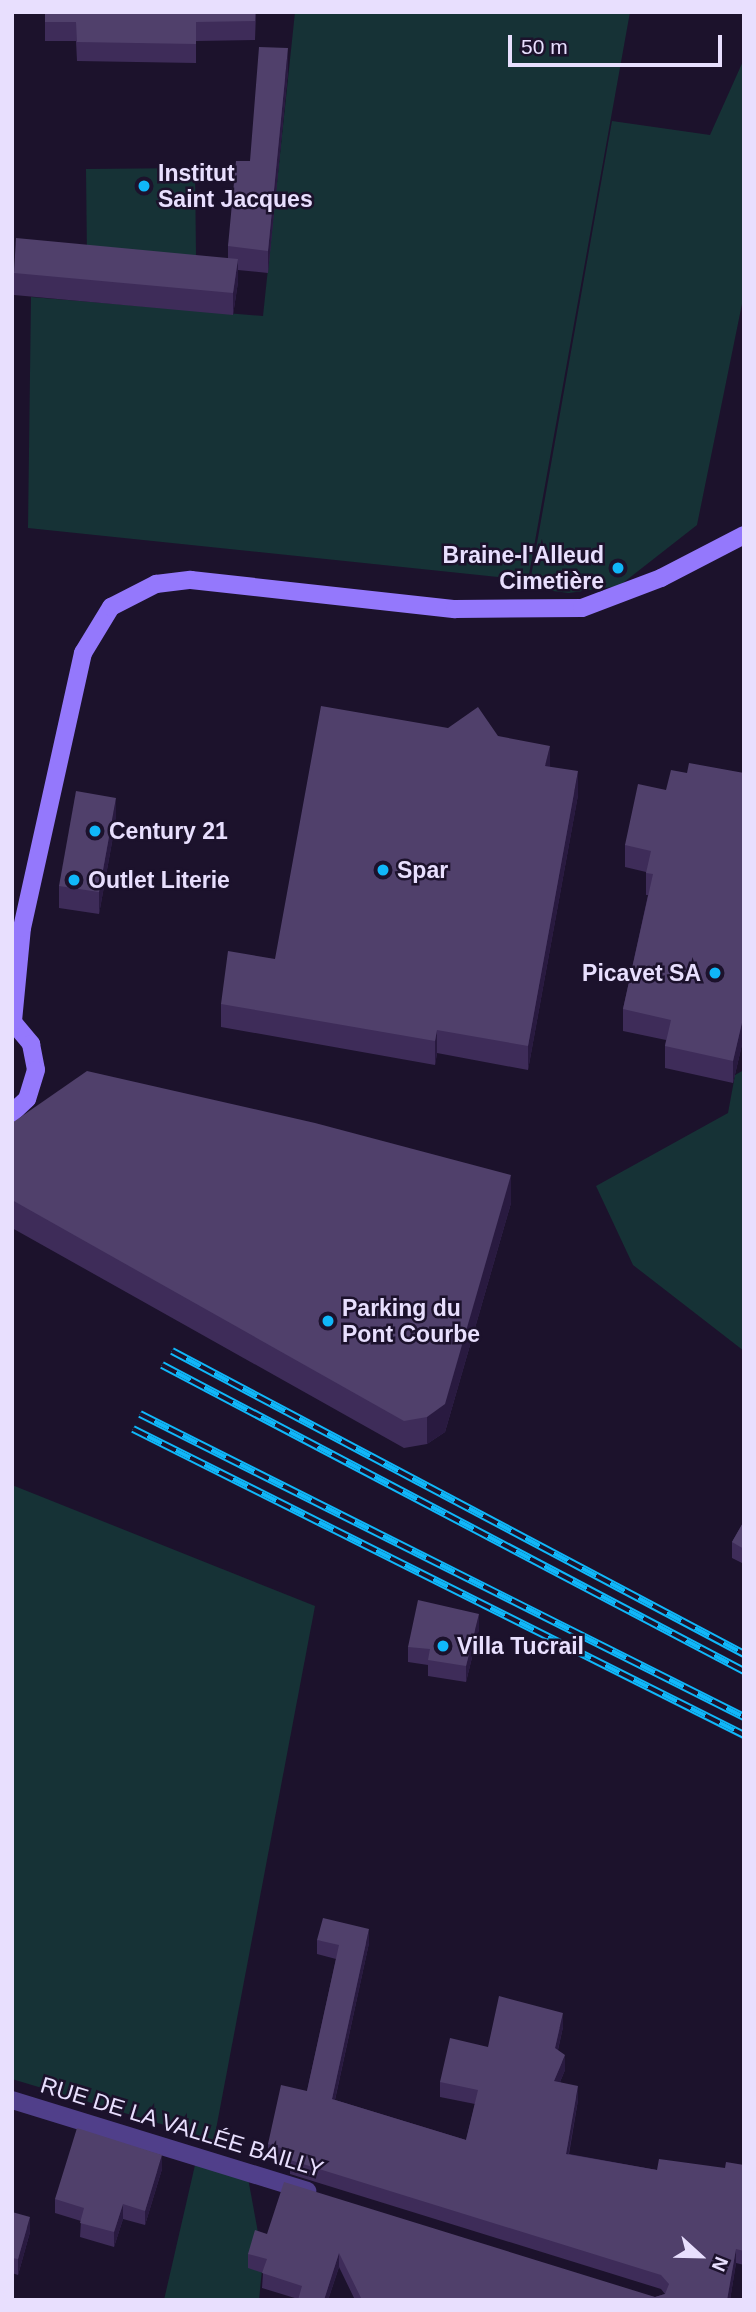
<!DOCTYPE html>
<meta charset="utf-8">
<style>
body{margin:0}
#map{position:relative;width:756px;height:2312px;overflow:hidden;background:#1c122c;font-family:Arial,sans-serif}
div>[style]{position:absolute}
.green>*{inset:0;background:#163236}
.minor>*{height:18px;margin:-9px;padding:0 9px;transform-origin:9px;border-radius:9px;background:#503f8a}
.secondary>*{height:18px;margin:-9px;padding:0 9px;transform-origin:9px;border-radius:9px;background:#9478fc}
.rail>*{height:8px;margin-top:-4px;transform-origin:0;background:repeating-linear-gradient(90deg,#1c122c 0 16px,#10b7f9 0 32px);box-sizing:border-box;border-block:2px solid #10b7f9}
.wall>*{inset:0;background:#3e2c59}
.shaded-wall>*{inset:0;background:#291a40}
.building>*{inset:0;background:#50406b}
.dots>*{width:19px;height:19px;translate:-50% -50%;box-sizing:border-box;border:4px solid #1c122c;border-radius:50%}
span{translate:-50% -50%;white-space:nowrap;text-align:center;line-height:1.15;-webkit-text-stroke:5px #1c122c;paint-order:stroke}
.poi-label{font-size:23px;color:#e8dffe;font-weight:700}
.left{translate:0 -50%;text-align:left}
.right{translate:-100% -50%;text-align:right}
.street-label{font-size:23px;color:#e8dffe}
.frame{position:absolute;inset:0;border:14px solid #e8dffe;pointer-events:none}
.north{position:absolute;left:665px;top:2221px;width:70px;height:70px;-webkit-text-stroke:5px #1c122c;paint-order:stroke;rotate:112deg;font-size:19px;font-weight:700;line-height:28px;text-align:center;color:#e8dffe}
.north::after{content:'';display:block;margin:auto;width:24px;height:32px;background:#e8dffe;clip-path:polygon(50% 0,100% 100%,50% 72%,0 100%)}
.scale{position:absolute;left:508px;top:35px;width:214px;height:32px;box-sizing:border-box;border:4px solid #e8dffe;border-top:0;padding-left:9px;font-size:21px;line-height:24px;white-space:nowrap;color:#e8dffe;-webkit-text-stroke:5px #1c122c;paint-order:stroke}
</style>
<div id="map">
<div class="green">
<i style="clip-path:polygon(295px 12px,630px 12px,528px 580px,28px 528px,31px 297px,263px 316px)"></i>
<i style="clip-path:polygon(744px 59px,744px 294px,697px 525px,619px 586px,569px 593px,529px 588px,612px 121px,710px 135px)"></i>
<i style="clip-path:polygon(195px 168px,196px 256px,87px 257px,86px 169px)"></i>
<i style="clip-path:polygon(744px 1070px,744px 1351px,633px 1265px,596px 1186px,728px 1113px,735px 1075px)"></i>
<i style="clip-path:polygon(12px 1485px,315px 1606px,214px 2140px,12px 2079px)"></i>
<i style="clip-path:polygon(195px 2165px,248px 2178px,263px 2260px,259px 2300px,164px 2300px)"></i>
</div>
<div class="minor">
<i style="left:12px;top:2100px;width:309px;rotate:17.1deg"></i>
</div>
<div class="secondary">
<i style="left:12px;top:1021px;width:30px;rotate:50deg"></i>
<i style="left:31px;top:1044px;width:26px;rotate:79deg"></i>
<i style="left:36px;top:1070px;width:30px;rotate:107deg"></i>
<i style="left:27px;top:1099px;width:21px;rotate:137deg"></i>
<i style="left:13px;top:1021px;width:93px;rotate:-84.5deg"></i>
<i style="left:22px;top:928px;width:282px;rotate:-77.5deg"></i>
<i style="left:83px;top:653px;width:54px;rotate:-58.7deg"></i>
<i style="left:111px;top:607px;width:51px;rotate:-27.1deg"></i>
<i style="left:156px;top:584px;width:35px;rotate:-7deg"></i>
<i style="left:191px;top:580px;width:266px;rotate:6.3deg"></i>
<i style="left:455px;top:609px;width:127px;rotate:-0.5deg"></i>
<i style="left:582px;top:608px;width:85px;rotate:-20.8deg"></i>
<i style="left:661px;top:578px;width:93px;rotate:-27.4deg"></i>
</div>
<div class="rail">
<i style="left:172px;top:1351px;width:647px;rotate:27.91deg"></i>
<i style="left:162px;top:1365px;width:658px;rotate:27.73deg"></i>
<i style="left:140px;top:1414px;width:676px;rotate:26.64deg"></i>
<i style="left:133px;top:1429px;width:683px;rotate:26.6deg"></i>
</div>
<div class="wall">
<i style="clip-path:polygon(45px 12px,256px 12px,255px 40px,196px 41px,196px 63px,77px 61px,76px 41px,45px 41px)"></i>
<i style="clip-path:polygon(288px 71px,268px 273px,238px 270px,238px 282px,233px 315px,14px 295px,14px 273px,228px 258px,228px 246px,250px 161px)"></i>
<i style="clip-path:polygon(448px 728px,498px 736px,550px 767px,578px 795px,528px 1070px,437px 1053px,435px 1065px,221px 1027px,221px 1004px,275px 959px)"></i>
<i style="clip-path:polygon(687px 773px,744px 773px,744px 1036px,733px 1083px,665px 1068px,665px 1046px,666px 1040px,623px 1031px,623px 1009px,648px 895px,646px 895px,646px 872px,625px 867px,625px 845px,666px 790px)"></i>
<i style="clip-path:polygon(116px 820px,99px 914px,59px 908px,59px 886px)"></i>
<i style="clip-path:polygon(12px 1123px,511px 1203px,445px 1432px,427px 1444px,404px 1448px,12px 1228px)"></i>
<i style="clip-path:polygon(744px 1521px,744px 1564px,732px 1558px,732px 1542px)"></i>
<i style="clip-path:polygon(479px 1629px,466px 1682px,428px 1676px,428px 1665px,408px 1662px,408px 1647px)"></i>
<i style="clip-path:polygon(317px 1940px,369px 1943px,335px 2100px,466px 2140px,475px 2104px,440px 2097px,440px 2082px,488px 2047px,563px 2027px,558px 2050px,565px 2070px,560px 2082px,578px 2100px,569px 2154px,657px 2170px,725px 2168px,744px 2165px,744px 2265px,736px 2263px,730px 2300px,355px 2300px,339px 2267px,328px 2300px,298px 2300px,298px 2299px,262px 2288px,263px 2273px,248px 2268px,248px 2254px,267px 2234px,655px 2297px,665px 2294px,661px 2289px,290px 2174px,290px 2165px,268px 2158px,268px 2144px,307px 2091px,336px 1959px,317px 1954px)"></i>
<i style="clip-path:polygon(162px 2169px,145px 2225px,123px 2219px,114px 2247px,80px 2237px,81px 2221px,55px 2213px,55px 2199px)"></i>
<i style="clip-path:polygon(12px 2212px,30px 2232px,18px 2275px,12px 2273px)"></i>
</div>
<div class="shaded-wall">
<i style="clip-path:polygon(288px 48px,288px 71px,268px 273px,268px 251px)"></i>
<i style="clip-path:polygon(238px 259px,238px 282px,233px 315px,233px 293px)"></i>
<i style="clip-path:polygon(550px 746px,550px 769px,545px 766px)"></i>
<i style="clip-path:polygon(578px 771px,578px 795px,528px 1070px,528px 1046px)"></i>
<i style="clip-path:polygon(116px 798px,116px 820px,99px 914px,99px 892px)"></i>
<i style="clip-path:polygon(744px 1014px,744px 1036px,733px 1083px,733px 1061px)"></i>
<i style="clip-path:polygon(437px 1030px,437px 1053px,435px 1065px,435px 1041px)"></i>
<i style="clip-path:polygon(511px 1175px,511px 1203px,445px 1432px,427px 1444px,427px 1417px)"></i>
<i style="clip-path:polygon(479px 1614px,479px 1629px,466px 1682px,466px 1666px)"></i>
<i style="clip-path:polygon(369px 1929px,369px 1943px,332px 2113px,332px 2099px)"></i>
<i style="clip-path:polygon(563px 2013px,563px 2027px,555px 2062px,555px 2048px)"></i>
<i style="clip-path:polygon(565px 2055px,565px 2070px,554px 2096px,554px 2081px)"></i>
<i style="clip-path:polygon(578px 2086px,578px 2100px,566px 2168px,566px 2154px)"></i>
<i style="clip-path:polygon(162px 2155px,162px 2169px,145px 2225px,145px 2211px)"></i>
<i style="clip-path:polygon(123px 2204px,123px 2219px,114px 2247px,114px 2232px)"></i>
<i style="clip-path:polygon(30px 2217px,30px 2232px,18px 2275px,18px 2259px)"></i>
<i style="clip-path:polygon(736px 2249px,736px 2263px,730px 2300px,727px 2300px)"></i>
<i style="clip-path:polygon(339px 2253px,339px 2267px,328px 2300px,324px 2300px)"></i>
</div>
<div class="building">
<i style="clip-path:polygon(45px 12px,255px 12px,255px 21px,196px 22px,196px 44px,77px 42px,76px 22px,45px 22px)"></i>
<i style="clip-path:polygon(259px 47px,288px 48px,268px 251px,228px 246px,236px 161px,250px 161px)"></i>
<i style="clip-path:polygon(16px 238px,238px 259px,233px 293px,14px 273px)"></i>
<i style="clip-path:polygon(321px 706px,448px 728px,478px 707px,498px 736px,550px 746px,545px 766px,578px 771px,528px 1046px,437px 1030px,435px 1041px,221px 1004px,228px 951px,275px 959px)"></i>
<i style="clip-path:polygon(689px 763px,744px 773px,744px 1014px,733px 1061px,665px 1046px,671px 1020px,623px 1009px,653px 874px,646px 873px,651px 851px,625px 845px,638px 784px,666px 790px,671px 770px,687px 773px)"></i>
<i style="clip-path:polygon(76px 791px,116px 798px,99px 892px,59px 886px)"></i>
<i style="clip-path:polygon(87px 1071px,315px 1123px,511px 1175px,445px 1404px,427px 1417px,404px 1421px,12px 1200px,12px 1123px)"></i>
<i style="clip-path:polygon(744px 1521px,744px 1549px,732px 1542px)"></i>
<i style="clip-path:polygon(418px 1600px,479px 1614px,466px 1666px,428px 1660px,430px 1649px,408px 1647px)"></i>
<i style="clip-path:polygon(323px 1918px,369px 1929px,332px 2099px,466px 2140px,478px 2090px,440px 2082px,450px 2038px,488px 2047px,499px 1996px,563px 2013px,555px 2048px,565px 2055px,554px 2081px,578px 2086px,566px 2154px,657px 2170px,659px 2159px,725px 2168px,726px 2162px,744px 2165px,744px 2251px,736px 2249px,727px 2300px,362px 2300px,339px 2253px,324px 2300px,298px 2300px,302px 2286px,262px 2273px,267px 2259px,248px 2254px,255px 2230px,267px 2234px,284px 2182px,655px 2297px,665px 2294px,669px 2284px,661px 2275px,290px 2160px,293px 2152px,268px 2144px,281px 2085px,307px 2091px,339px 1945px,317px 1940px)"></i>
<i style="clip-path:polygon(77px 2128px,162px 2155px,145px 2211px,123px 2204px,114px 2232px,80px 2223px,84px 2208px,55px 2199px)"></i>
<i style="clip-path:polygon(12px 2212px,30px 2217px,18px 2259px,12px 2258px)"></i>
</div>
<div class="dots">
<i style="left:144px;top:186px;background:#10b7f9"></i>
<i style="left:618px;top:568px;background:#10b7f9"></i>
<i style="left:95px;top:831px;background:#10b7f9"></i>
<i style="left:383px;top:870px;background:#10b7f9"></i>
<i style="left:74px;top:880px;background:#10b7f9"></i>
<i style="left:715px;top:973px;background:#10b7f9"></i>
<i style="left:328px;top:1321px;background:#10b7f9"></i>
<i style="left:443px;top:1646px;background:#10b7f9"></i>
</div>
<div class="poi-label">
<span class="left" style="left:158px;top:186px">Institut<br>Saint Jacques</span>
<span class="right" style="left:604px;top:568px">Braine-l'Alleud<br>Cimetière</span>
<span class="left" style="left:109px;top:831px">Century 21</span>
<span class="left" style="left:397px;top:870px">Spar</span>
<span class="left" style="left:88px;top:880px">Outlet Literie</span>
<span class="right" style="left:701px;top:973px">Picavet SA</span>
<span class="left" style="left:342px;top:1321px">Parking du<br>Pont Courbe</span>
<span class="left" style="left:457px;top:1646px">Villa Tucrail</span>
</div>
<div class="street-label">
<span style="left:182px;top:2127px;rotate:17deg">RUE DE LA VALLÉE BAILLY</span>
</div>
<div class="frame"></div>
<div class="north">N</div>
<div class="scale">50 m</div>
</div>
